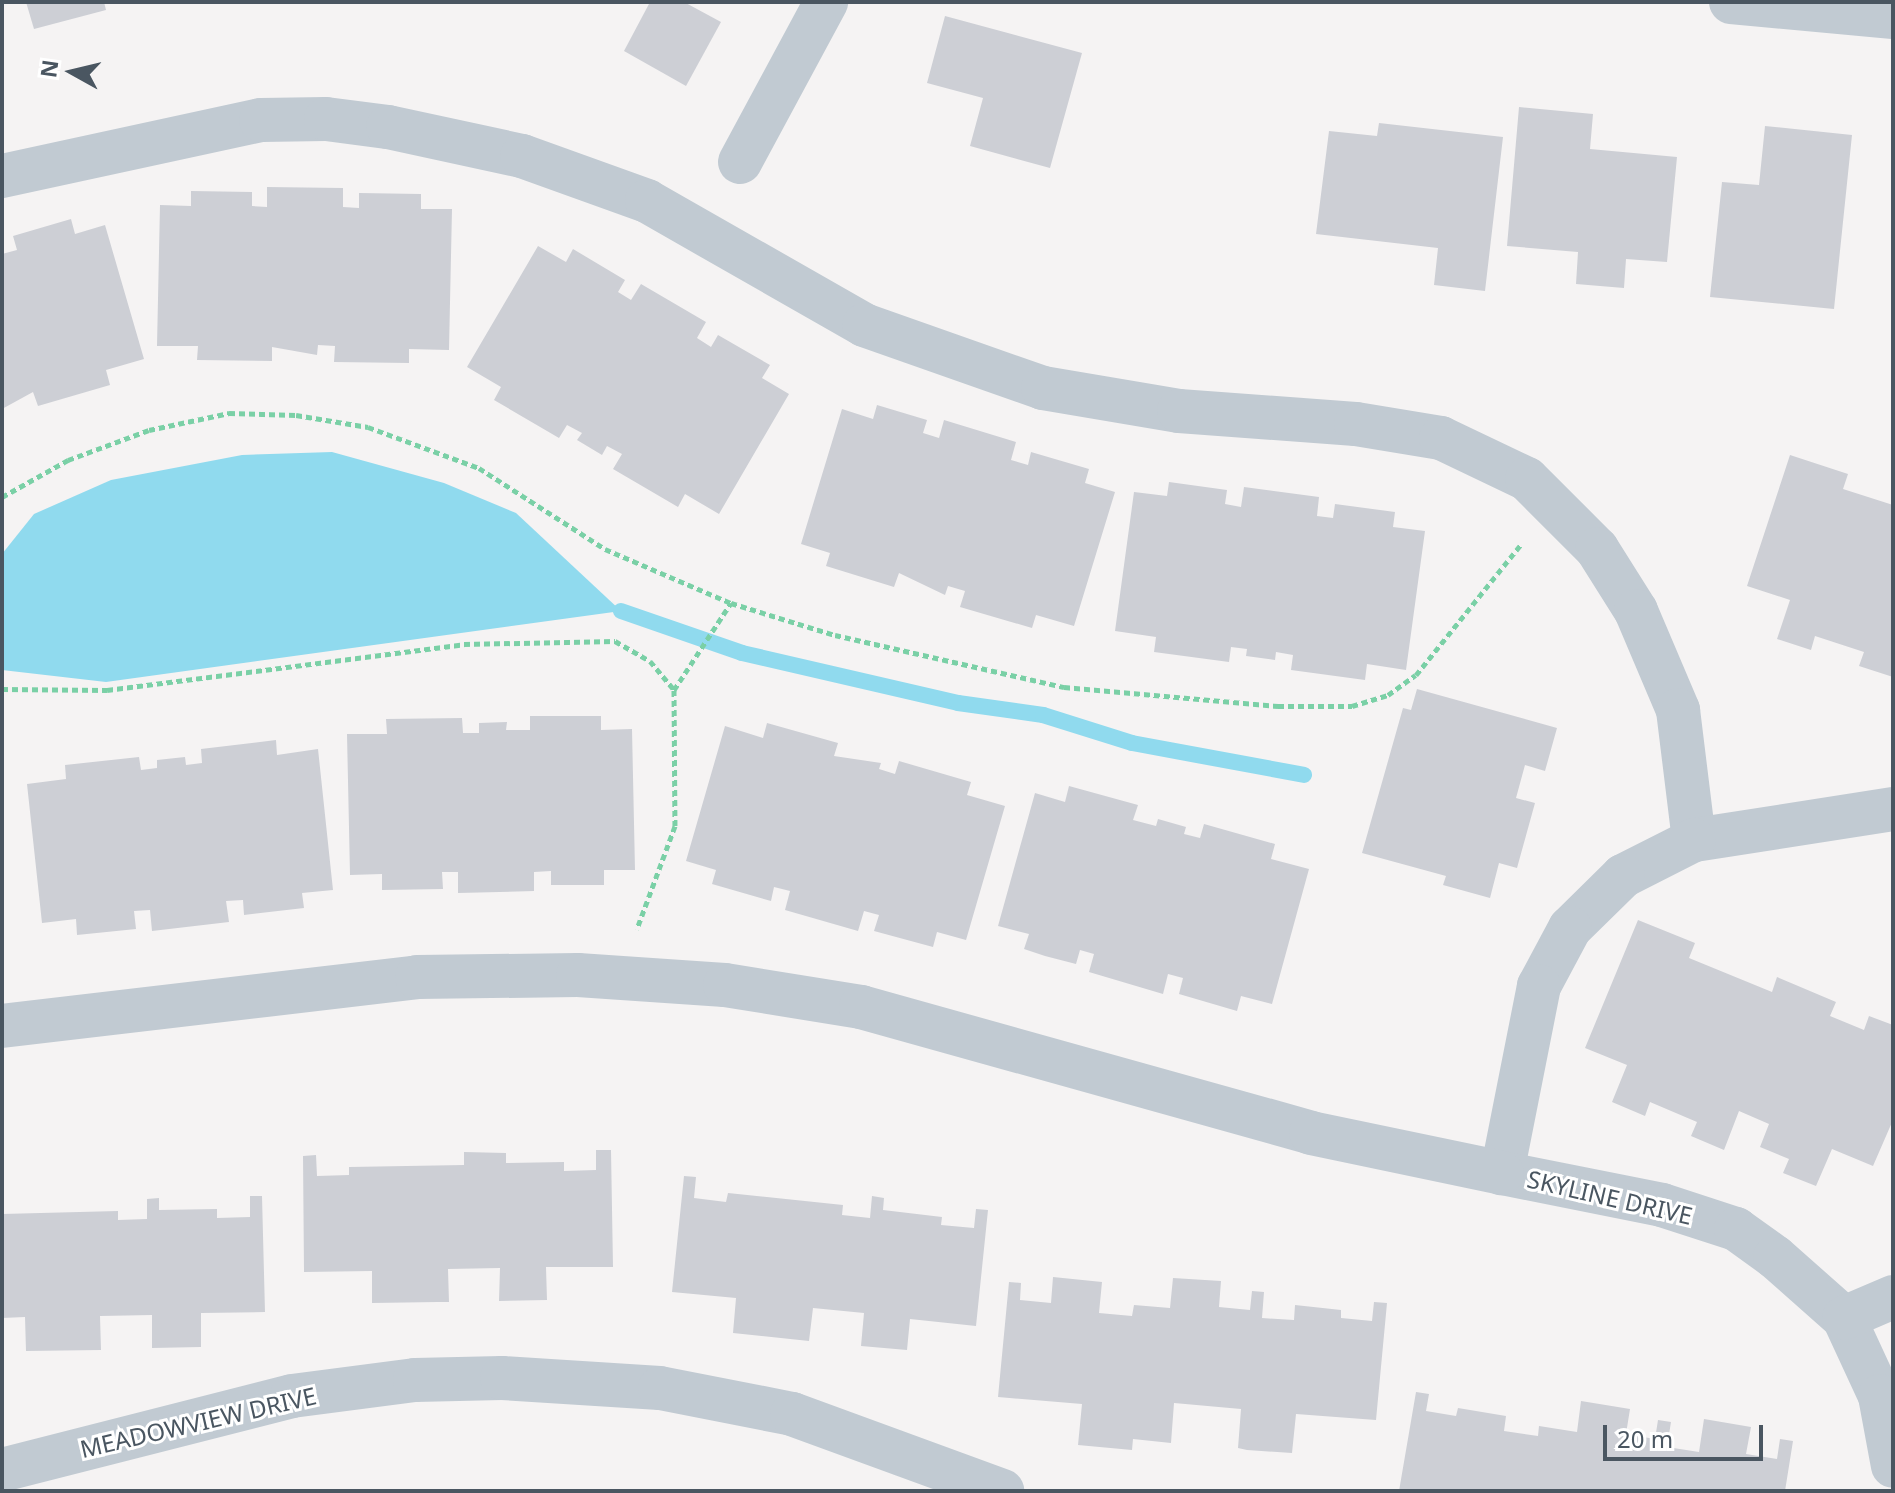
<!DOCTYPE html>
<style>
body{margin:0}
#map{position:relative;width:1895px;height:1493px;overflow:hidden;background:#f5f3f3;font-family:"Noto Sans",sans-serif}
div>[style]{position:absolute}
.water>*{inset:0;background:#90daee}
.stream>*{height:16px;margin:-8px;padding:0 8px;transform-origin:8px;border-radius:8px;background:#90daee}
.building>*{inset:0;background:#cdcfd5}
.path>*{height:5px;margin-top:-2.5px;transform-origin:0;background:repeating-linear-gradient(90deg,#7ad0a6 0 6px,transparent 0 10px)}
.minor>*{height:44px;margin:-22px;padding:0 22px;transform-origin:22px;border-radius:22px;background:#c1cad2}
span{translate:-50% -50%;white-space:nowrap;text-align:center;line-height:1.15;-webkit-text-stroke:6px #fff;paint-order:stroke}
.street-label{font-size:24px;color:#4a5661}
.frame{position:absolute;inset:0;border:4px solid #4a5661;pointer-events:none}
.north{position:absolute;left:32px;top:32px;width:80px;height:80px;-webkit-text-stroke:6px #fff;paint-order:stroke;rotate:278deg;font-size:22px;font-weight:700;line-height:32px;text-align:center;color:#4a5661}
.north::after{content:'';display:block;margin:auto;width:28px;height:36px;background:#4a5661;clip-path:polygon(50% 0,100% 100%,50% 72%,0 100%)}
.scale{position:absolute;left:1603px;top:1425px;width:160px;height:36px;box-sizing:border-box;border:4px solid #4a5661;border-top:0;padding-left:10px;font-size:24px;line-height:28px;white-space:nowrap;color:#4a5661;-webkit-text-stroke:6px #fff;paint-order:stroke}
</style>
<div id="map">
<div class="water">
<i style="clip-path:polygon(332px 452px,444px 483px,516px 513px,621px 611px,106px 682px,2px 670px,2px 554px,34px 514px,111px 480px,242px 455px)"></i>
</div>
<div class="stream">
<i style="left:621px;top:611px;width:128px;rotate:19.1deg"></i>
<i style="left:742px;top:653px;width:222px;rotate:13deg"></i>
<i style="left:958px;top:703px;width:86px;rotate:8deg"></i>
<i style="left:1043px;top:715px;width:93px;rotate:17.5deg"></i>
<i style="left:1132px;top:743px;width:175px;rotate:10.5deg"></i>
</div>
<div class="building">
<i style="clip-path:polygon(26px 2px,104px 2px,106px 10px,34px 29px)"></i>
<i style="clip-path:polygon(650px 2px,684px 2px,721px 22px,686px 86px,624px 51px)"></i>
<i style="clip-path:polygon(945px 16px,1082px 53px,1050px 168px,970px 146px,983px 98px,927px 83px)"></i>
<i style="clip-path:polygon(1519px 107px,1593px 114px,1590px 149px,1677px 157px,1667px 262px,1626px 259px,1624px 288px,1576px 284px,1578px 252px,1507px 246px)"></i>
<i style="clip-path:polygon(1379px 123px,1503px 137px,1485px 291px,1434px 285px,1438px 248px,1316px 234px,1329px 131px,1377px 136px)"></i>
<i style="clip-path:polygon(1765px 126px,1852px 135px,1834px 309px,1710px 297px,1722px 182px,1759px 185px)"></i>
<i style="clip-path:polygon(267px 187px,343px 188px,343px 207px,359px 208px,359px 193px,421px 194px,421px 209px,452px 209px,449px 350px,409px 349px,409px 363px,334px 362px,335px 346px,318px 345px,317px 355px,272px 347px,272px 361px,197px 360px,198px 346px,157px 346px,160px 205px,191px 206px,191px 191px,252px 192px,252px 206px,267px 207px)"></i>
<i style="clip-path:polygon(71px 219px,75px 234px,105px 225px,144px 359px,106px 370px,110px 385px,38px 406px,33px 392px,2px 409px,2px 254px,17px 250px,13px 236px)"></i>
<i style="clip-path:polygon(538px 246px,566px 262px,573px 249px,625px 280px,618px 292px,631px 300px,641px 284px,706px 322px,697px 338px,711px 347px,718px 335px,770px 365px,762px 378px,789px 394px,719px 514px,685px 494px,678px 507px,613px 469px,622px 454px,607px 446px,602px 455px,577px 440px,582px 433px,567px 425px,559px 438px,494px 400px,501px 387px,467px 367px)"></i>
<i style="clip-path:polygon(877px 405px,927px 420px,923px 433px,939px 438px,944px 420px,1016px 442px,1011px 460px,1028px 465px,1031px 452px,1089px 469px,1085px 483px,1115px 492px,1074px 626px,1036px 615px,1032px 628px,960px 607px,965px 591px,948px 586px,945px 595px,899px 573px,894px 587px,826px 566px,830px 553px,801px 544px,842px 409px,873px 419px)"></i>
<i style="clip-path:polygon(1790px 455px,1848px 474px,1843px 489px,1893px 505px,1893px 677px,1859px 666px,1864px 652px,1815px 636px,1811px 650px,1777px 639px,1790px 600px,1747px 586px)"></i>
<i style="clip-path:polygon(1169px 482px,1227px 490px,1225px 504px,1241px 507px,1244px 487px,1319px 497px,1317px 516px,1333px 518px,1335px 504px,1395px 512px,1393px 527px,1425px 531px,1406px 670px,1367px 664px,1365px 680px,1291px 670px,1293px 655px,1276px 652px,1275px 660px,1246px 656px,1247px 649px,1231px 647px,1229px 662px,1154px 652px,1156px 637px,1115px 631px,1134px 492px,1167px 496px)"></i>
<i style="clip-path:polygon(1417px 689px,1557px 728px,1545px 771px,1525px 765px,1516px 798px,1535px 803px,1517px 868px,1499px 863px,1490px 898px,1443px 885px,1446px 876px,1362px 853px,1403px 708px,1411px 710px)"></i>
<i style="clip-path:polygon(530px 716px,601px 716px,601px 730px,632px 729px,635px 870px,604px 870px,604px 885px,551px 885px,551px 871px,534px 872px,534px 891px,458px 893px,458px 872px,442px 872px,443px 889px,382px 890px,382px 874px,350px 875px,347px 734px,387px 734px,386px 719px,462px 718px,463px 733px,479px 733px,479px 723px,507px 722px,506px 730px,530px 730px)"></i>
<i style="clip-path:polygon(767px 723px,838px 743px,834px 756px,881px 763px,879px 769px,895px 774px,899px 761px,971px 782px,967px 795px,1005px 806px,966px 940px,937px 932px,933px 947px,874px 931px,879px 915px,864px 911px,858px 931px,785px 910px,790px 891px,774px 887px,771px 901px,712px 884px,716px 870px,686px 861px,725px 726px,763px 738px)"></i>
<i style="clip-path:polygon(276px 740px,277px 755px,318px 749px,333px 890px,302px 893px,304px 908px,244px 915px,243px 900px,226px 901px,229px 922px,152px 931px,150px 910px,134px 911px,136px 929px,77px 935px,76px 919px,42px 923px,27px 784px,66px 779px,65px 765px,139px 757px,141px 770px,157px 768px,157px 760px,185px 757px,186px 765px,202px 763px,201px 749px)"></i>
<i style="clip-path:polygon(1069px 786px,1138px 805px,1133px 820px,1156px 826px,1158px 819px,1186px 827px,1184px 834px,1200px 838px,1204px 824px,1275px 844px,1271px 859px,1309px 869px,1272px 1004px,1241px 996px,1237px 1011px,1179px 994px,1183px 978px,1168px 974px,1163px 994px,1089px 972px,1094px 954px,1080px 950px,1076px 964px,1045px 956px,1024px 949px,1029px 934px,998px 926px,1035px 793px,1065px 802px)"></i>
<i style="clip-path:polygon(1638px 920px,1695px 943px,1689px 958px,1772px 992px,1777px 977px,1836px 1002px,1830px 1016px,1864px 1030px,1869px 1016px,1893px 1025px,1893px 1120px,1873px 1166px,1832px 1149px,1816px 1186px,1783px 1173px,1789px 1159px,1760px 1147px,1769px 1124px,1739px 1111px,1724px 1150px,1691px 1136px,1697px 1122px,1650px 1102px,1645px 1116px,1612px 1102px,1627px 1065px,1585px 1048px)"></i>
<i style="clip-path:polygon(596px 1150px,611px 1150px,613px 1267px,546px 1267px,547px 1300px,499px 1301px,500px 1268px,448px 1269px,449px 1302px,438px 1302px,372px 1303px,372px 1271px,304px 1272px,303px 1156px,316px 1155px,317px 1176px,349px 1175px,349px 1167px,464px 1165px,464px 1152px,506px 1153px,506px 1163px,564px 1162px,564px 1171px,596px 1170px)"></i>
<i style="clip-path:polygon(684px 1176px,696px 1177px,694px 1198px,726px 1202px,728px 1193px,843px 1205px,842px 1215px,870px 1218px,872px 1196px,884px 1198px,883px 1210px,942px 1217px,941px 1225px,974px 1228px,976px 1209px,988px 1210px,976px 1326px,910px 1319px,907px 1350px,861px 1346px,864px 1313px,813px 1308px,809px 1341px,733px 1333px,736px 1298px,672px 1292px)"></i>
<i style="clip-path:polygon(250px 1196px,262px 1196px,265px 1312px,201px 1313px,201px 1347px,152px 1348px,152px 1315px,100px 1316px,101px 1350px,26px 1351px,25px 1317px,2px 1318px,2px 1214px,118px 1211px,118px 1220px,147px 1219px,147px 1199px,159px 1198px,159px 1210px,217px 1209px,217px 1218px,250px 1217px)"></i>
<i style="clip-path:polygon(1053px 1277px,1102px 1282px,1099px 1313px,1132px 1316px,1134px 1305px,1170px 1308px,1173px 1278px,1221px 1281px,1219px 1307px,1250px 1310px,1252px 1291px,1264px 1292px,1262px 1318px,1294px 1320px,1295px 1305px,1341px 1310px,1341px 1318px,1372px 1321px,1374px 1302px,1387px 1303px,1376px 1420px,1296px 1414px,1292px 1453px,1247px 1450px,1238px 1448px,1241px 1409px,1174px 1403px,1171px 1443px,1133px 1439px,1132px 1450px,1078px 1445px,1082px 1404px,998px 1397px,1009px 1282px,1021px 1283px,1020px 1300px,1051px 1303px)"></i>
<i style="clip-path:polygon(1416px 1392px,1429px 1394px,1426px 1411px,1456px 1416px,1458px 1408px,1506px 1416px,1504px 1431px,1538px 1436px,1539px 1426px,1577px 1432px,1581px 1401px,1630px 1409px,1626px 1434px,1655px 1439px,1658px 1420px,1671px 1422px,1667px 1447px,1699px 1452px,1704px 1419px,1751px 1427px,1746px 1454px,1777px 1459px,1780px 1439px,1793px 1441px,1785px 1491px,1399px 1491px)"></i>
</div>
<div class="path">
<i style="left:2px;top:497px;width:76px;rotate:-29.3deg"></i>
<i style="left:68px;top:460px;width:86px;rotate:-20.3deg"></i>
<i style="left:149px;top:430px;width:82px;rotate:-12deg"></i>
<i style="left:229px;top:413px;width:67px;rotate:1.7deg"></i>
<i style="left:296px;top:415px;width:73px;rotate:9.5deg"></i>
<i style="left:368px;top:427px;width:118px;rotate:20.3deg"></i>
<i style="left:479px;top:468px;width:150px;rotate:32.7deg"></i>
<i style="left:605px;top:549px;width:137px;rotate:23.2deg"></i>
<i style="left:731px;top:603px;width:109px;rotate:17.1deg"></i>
<i style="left:835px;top:635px;width:235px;rotate:12.8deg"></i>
<i style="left:1064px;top:687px;width:215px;rotate:5.1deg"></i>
<i style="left:1278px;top:706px;width:74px"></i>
<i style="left:1352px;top:706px;width:38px;rotate:-17deg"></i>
<i style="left:1388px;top:695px;width:34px;rotate:-36deg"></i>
<i style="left:1416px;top:675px;width:169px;rotate:-51.2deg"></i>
<i style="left:2px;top:689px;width:105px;rotate:0.5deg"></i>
<i style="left:107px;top:690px;width:360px;rotate:-7.3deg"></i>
<i style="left:464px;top:644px;width:151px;rotate:-1.1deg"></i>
<i style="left:615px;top:641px;width:40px;rotate:29.7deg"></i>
<i style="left:650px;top:661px;width:38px;rotate:50deg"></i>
<i style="left:674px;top:690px;width:136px;rotate:89.6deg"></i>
<i style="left:675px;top:826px;width:110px;rotate:110.3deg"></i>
<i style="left:674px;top:690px;width:104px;rotate:-56.8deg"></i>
</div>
<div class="minor">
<i style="left:1731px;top:2px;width:163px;rotate:5.3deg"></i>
<i style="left:740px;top:162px;width:182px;rotate:-61.7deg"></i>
<i style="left:2px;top:176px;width:265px;rotate:-12.2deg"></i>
<i style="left:261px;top:120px;width:65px;rotate:-0.9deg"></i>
<i style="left:326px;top:119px;width:63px;rotate:7.4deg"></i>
<i style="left:388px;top:127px;width:137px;rotate:12.2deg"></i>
<i style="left:522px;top:156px;width:133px;rotate:19.8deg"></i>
<i style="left:647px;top:201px;width:250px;rotate:29.7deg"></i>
<i style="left:864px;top:325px;width:190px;rotate:19.4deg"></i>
<i style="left:1043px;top:388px;width:138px;rotate:9.6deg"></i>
<i style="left:1179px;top:411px;width:177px;rotate:4.2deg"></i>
<i style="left:1356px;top:424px;width:86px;rotate:9.4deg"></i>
<i style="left:1441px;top:438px;width:95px;rotate:25.5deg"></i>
<i style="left:1527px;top:479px;width:99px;rotate:45deg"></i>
<i style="left:1597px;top:549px;width:73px;rotate:57.8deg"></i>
<i style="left:1636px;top:611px;width:108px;rotate:67deg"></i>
<i style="left:1678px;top:710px;width:131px;rotate:83deg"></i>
<i style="left:1893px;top:809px;width:201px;rotate:171.1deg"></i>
<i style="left:1694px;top:840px;width:80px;rotate:153.1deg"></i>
<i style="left:1623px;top:876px;width:74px;rotate:135.5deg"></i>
<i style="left:1570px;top:928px;width:66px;rotate:118.1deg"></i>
<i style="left:1539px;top:986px;width:191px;rotate:101.2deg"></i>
<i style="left:1502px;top:1173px;width:163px;rotate:11.3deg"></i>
<i style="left:1662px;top:1205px;width:78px;rotate:18deg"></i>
<i style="left:1736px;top:1229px;width:48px;rotate:35.7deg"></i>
<i style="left:1775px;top:1257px;width:92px;rotate:41.5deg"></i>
<i style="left:1844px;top:1318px;width:86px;rotate:65.2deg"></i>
<i style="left:1880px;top:1396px;width:71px;rotate:79.5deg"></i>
<i style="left:2px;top:1026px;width:418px;rotate:-6.7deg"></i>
<i style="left:417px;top:977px;width:161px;rotate:-0.7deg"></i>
<i style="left:578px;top:975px;width:147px;rotate:3.9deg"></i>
<i style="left:725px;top:985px;width:138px;rotate:9.2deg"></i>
<i style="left:861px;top:1007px;width:467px;rotate:15.6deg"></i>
<i style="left:1311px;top:1133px;width:195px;rotate:11.8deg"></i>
<i style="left:1844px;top:1318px;width:53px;rotate:-23.2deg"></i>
<i style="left:2px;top:1470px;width:299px;rotate:-14.3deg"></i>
<i style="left:292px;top:1396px;width:124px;rotate:-7.4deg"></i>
<i style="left:415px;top:1380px;width:87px;rotate:-1.3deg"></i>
<i style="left:502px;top:1378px;width:158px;rotate:3.6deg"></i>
<i style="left:660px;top:1388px;width:135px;rotate:11.1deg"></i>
<i style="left:792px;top:1414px;width:224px;rotate:20.1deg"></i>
</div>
<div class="street-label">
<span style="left:1610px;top:1197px;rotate:13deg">SKYLINE DRIVE</span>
<span style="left:198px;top:1422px;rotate:-13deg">MEADOWVIEW DRIVE</span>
</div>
<div class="frame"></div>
<div class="north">N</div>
<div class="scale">20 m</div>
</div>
